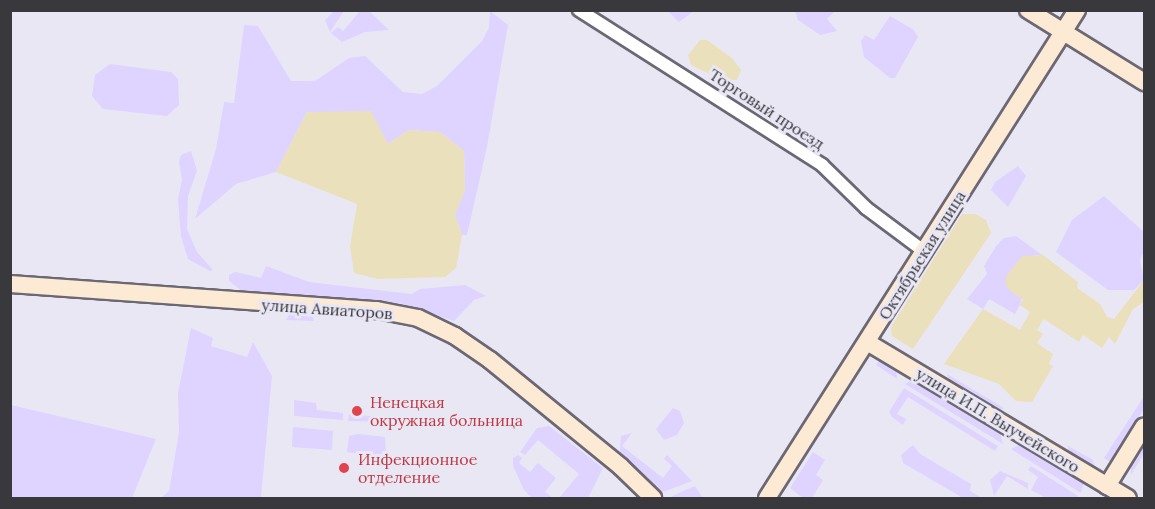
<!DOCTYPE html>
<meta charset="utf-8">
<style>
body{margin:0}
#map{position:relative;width:1155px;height:509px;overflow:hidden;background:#eae7f5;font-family:Lora,serif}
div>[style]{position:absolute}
.green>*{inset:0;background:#ded4ff}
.sand>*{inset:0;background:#eae0bb}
.roads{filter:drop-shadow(2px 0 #6b6874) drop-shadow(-2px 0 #6b6874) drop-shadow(0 2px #6b6874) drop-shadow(0 -2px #6b6874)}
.street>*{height:12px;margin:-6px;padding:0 6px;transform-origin:6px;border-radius:6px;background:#fff}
.secondary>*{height:16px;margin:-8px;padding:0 8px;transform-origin:8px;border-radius:8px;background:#fcead4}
.dots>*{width:16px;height:16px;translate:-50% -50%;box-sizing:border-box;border:3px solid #eae7f5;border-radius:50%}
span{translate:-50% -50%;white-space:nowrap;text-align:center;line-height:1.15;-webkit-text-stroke:6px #eae7f5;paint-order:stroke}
.street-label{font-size:16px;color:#39383d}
.health-label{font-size:16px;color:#be3a42}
.left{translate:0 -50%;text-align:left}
.frame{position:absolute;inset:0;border:12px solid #39383d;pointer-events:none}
</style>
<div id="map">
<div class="green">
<i style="clip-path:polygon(334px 11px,344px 11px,330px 32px,325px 20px)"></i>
<i style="clip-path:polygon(360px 11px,369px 11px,389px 30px,365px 32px,342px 42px,331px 33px,338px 27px,343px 31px)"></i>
<i style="clip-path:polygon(490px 11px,508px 25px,487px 147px,467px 235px,462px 235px,455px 215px,465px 190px,464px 151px,440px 132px,409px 130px,388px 144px,307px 112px,276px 172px,236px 184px,195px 219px,216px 149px,224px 102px,234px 103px,244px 25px,258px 26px,291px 81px,315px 81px,349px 58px,365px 56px,403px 92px,422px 94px,437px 86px,482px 41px,489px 28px)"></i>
<i style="clip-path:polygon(694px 11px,679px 22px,669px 12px,670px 11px)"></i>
<i style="clip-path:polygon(795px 11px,835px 11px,827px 19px,837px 31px,820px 35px,798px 20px)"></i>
<i style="clip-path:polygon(890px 16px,914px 30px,918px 37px,895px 78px,890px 78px,864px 57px,861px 41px,865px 35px,874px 40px)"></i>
<i style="clip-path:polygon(110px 64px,171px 72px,178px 79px,179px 105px,167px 116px,103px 109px,92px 96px,95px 75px)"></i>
<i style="clip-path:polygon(191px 151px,197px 171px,188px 196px,187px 229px,197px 252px,213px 270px,210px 271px,188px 259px,181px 236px,178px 200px,182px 179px,179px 162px,181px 155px)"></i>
<i style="clip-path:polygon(1018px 166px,1026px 176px,1008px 207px,991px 190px,995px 182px)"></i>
<i style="clip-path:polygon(1104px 196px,1144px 232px,1144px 251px,1140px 260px,1144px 280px,1134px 290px,1108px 290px,1056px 252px,1072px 220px)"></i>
<i style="clip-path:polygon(1016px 236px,1042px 255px,1034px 255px,1020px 305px,1015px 314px,989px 299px,983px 309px,967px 299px,987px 274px,984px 266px,996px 246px,1004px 238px)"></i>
<i style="clip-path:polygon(266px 266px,309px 282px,412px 294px,420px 289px,465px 285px,486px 296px,474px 300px,454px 321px,399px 303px,242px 291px,229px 281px,229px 275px,235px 272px,261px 278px)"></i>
<i style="clip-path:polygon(291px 312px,312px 314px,314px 321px,286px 320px)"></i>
<i style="clip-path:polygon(191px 328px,213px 338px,211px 346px,247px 357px,253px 342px,272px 376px,261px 498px,161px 498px,169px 491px,179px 432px,178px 393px)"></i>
<i style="clip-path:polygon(879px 361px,896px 369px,897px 379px,876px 365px)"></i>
<i style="clip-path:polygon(947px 374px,1004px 408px,999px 412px,949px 382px)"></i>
<i style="clip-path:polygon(915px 378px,999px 430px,1003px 444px,905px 384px)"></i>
<i style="clip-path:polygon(904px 388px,998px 446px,995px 451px,908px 397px,897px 414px,906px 419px,903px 425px,892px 417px,889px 412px)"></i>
<i style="clip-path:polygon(1143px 398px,1144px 409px,1110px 462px,1104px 458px)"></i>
<i style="clip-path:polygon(294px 400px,316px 403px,317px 410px,343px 413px,343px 420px,294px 416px)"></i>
<i style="clip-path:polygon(11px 405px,156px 439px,132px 498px,11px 498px)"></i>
<i style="clip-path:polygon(673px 408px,680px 411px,684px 423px,677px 435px,664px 440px,656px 429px)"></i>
<i style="clip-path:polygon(349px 414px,390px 418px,393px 422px,348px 421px)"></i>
<i style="clip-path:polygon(549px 426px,603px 468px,588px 498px,559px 498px,579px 474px,538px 440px,525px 455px,520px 452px,537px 428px)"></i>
<i style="clip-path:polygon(293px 427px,333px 431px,332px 450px,292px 447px)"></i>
<i style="clip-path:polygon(632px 433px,622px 446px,663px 478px,672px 466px,664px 459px,667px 455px,692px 481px,663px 492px,620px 452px,621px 436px)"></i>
<i style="clip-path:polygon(358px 434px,385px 437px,386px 457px,347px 452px,349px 436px)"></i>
<i style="clip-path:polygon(1144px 439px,1144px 453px,1131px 475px,1131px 460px)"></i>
<i style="clip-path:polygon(913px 445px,920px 454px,971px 484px,970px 491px,982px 498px,963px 498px,903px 463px,901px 455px)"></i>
<i style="clip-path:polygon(1019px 445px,1084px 482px,1081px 493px,1011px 449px)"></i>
<i style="clip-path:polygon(1068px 446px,1093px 460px,1094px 466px,1069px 454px)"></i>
<i style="clip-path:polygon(813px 452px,825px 460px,816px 475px,823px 480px,812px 498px,803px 498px,790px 488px)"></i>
<i style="clip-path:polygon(518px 455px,522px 458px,519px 463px,530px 472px,538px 463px,556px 478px,545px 492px,553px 498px,532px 498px,524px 490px,513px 466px,513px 458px)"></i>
<i style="clip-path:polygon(1031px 466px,1078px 496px,1077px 498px,1046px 498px,1031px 490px,1038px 477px,1028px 470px)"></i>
<i style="clip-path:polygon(1000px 471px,1028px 483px,1028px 489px,1007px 476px,994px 496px,990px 480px)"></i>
<i style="clip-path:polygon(695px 486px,703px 498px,669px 498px,683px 491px)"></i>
</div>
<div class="sand">
<i style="clip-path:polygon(700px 40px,707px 40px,732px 58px,741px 70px,737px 80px,722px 80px,691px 65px,688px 55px)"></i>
<i style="clip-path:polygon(371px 111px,388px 144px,409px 130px,440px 132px,464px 151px,465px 190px,455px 215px,462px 235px,456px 268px,445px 277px,378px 279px,354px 273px,350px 247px,357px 204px,276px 172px,307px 112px)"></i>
<i style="clip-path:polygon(962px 214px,975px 214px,986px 220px,991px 233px,913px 349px,892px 336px,891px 327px)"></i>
<i style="clip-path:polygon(1043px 255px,1078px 282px,1077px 288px,1100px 304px,1107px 317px,1114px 319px,1144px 280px,1144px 302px,1133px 309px,1115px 344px,1109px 337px,1102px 348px,1083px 335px,1079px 342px,1044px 319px,1037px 330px,1043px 334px,1037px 343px,1053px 354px,1049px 364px,1053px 366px,1032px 402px,1016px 401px,999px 384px,944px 364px,983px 309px,1020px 330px,1030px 312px,1020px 305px,1023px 299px,1010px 291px,1005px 283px,1007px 275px,1022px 256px)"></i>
</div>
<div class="roads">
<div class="street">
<i style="left:579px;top:10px;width:288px;rotate:32.5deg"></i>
<i style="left:822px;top:165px;width:62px;rotate:44.3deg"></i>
<i style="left:866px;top:208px;width:74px;rotate:36.7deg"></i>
</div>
<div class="secondary">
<i style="left:1028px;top:10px;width:137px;rotate:31.8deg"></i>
<i style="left:10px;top:284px;width:368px;rotate:4.1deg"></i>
<i style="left:377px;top:310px;width:42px;rotate:11deg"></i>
<i style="left:418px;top:318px;width:41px;rotate:25.9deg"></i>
<i style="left:455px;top:336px;width:42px;rotate:34.4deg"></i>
<i style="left:490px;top:360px;width:169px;rotate:39.2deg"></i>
<i style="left:621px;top:467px;width:45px;rotate:44.1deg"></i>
<i style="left:867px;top:342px;width:304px;rotate:30.9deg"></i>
<i style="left:1107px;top:486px;width:70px;rotate:-58.3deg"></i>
<i style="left:767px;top:498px;width:578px;rotate:-57.57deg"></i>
</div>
</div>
<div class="dots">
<i style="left:357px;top:411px;background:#e0444e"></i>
<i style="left:344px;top:468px;background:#e0444e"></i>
</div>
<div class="street-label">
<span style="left:767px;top:109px;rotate:33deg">Торговый проезд</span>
<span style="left:922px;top:255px;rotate:-58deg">Октябрьская улица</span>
<span style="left:327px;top:309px;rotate:4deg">улица Авиаторов</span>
<span style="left:998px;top:420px;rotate:31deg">улица И.П. Выучейского</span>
</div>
<div class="health-label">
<span class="left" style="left:370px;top:411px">Ненецкая<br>окружная больница</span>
<span class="left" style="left:358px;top:468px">Инфекционное<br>отделение</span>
</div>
<div class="frame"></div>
</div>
